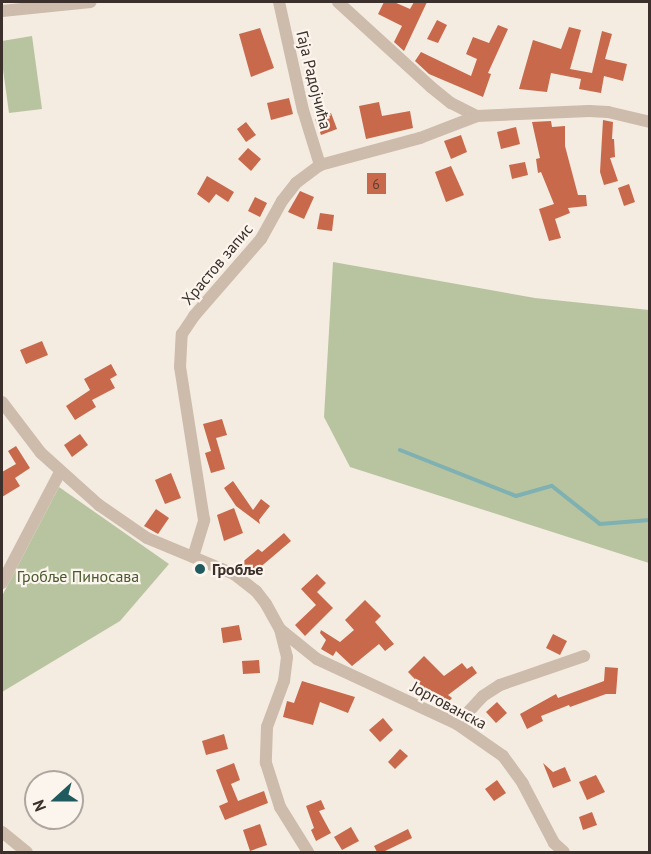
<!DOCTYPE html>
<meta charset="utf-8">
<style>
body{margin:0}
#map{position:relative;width:651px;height:854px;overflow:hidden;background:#f4ebe1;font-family:"PT Sans",sans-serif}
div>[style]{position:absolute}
.green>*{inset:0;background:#b8c4a0}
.stream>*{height:4px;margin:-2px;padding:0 2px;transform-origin:2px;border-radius:2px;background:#7fb0b2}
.building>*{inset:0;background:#c8694b}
.minor>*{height:12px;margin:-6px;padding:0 6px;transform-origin:6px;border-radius:6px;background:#cdbbac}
.dots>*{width:16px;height:16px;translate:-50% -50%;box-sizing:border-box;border:3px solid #fbf5ee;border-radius:50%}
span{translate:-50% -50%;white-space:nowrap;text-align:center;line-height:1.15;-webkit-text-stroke:4.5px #fbf5ee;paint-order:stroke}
.number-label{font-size:14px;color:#5e3e33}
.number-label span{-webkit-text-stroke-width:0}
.street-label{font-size:16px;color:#3b302b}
.poi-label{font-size:16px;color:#3b302b;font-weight:700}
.left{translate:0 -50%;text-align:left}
.park-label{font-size:16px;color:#4a5a2e}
.frame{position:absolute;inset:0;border:3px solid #3b302b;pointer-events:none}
.north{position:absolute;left:24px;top:770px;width:60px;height:60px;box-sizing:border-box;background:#fbf5ee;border:2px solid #aea6a0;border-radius:50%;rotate:249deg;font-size:16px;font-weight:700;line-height:24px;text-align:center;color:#3b302b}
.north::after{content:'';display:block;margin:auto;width:21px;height:27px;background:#1f5a5e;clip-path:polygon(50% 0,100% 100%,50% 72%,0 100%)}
</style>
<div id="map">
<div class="green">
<i style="clip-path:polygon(32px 36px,42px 109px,9px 113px,2px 62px,2px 41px)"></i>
<i style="clip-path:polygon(333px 262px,535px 298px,649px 310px,649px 563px,350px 467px,324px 417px)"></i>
<i style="clip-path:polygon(59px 487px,169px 564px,120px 621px,2px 692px,2px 596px)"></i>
</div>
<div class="stream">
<i style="left:400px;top:450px;width:125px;rotate:21.6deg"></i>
<i style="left:516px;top:496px;width:37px;rotate:-16deg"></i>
<i style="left:552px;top:486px;width:61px;rotate:38.4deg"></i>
<i style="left:600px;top:524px;width:50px;rotate:-4.6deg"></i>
</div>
<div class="building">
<i style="clip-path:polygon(384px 2px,394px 2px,410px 9px,414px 2px,427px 2px,404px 51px,394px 42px,402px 26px,378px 14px)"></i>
<i style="clip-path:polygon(437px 20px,447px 25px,438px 43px,427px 39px)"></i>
<i style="clip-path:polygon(498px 25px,508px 29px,488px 73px,491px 74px,483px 97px,429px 74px,415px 61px,421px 52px,471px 76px,477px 59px,466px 54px,473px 37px,489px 43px)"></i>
<i style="clip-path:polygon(569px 27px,581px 30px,570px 69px,592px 73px,602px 31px,612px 34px,605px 59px,627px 64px,623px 81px,604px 76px,601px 93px,579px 89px,581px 79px,551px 73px,547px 92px,519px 89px,533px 40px,561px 49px)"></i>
<i style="clip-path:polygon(260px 28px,274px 68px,251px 77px,239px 34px)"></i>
<i style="clip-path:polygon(289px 98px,293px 114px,271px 120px,267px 103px)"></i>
<i style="clip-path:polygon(379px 102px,382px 116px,410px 111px,413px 128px,366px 139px,359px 106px)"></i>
<i style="clip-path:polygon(331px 113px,337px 129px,321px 135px,315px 119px)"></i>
<i style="clip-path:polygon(603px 120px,613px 122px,612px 139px,614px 139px,615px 157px,610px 158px,618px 181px,604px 185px,600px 172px)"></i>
<i style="clip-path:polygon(551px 121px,552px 127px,565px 126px,565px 146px,578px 195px,586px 195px,587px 206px,568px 208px,570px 213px,555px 219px,561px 238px,549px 241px,539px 209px,554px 204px,541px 172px,538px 173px,536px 159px,540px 158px,532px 122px)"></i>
<i style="clip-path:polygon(246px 122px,256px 135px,246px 142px,237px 129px)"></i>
<i style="clip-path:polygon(516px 127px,520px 144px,501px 149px,497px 132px)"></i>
<i style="clip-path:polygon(461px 135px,467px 152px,451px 159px,444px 141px)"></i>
<i style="clip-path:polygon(248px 148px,261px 159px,251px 171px,238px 159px)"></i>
<i style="clip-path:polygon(525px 162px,528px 175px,512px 179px,509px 165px)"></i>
<i style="clip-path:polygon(451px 166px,464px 195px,446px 202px,435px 172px)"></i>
<i style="clip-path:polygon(367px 173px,386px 173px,386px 194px,367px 194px)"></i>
<i style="clip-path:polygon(207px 176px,234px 192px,228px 202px,216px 194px,209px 203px,197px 194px)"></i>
<i style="clip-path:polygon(629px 184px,635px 202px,624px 206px,618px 188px)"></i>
<i style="clip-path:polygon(300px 191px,314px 197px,304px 219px,288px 212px)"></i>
<i style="clip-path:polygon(255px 197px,267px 203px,260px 217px,248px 211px)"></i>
<i style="clip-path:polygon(320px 213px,334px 215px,332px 231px,317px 229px)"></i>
<i style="clip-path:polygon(42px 341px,48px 355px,26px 364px,20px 350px)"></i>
<i style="clip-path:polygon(111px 364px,117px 375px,110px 379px,115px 388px,92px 400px,96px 407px,75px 420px,66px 406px,90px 390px,84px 379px)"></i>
<i style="clip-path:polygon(222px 419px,227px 435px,216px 438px,225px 469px,211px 473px,205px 453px,211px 451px,203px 424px)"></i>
<i style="clip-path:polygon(80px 434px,88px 445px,72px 457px,64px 445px)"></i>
<i style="clip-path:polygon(16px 446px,30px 468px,15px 478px,20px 486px,2px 497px,2px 472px,16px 464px,8px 451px)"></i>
<i style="clip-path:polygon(171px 473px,181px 498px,165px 504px,155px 480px)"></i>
<i style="clip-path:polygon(233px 481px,253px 510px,261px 499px,270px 506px,259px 520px,260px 524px,236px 506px,224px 488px)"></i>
<i style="clip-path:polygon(234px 508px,243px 533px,224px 541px,217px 515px)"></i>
<i style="clip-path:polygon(156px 509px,169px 518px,158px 534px,144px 526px)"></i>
<i style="clip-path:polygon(284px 533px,291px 541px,250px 576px,240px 564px,258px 549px,262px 552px)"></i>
<i style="clip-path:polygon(317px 574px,326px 583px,317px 592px,333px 608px,305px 636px,295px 625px,316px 605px,301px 589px)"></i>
<i style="clip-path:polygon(365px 600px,381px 616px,375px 622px,394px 644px,385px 651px,379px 644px,352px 666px,336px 651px,333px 656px,321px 649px,326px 640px,320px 633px,321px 630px,340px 642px,354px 630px,345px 620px)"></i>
<i style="clip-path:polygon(239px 625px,242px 640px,223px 643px,221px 628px)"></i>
<i style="clip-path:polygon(553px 634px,567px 641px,560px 655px,546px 648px)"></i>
<i style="clip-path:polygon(424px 656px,444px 676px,462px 663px,467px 669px,472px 666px,477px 673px,448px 695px,452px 698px,443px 708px,408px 672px)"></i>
<i style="clip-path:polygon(259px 660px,260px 673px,243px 674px,242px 661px)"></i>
<i style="clip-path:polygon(605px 667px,618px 668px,616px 694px,606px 694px,570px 707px,569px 705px,541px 716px,543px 721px,527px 729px,520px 714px,556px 694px,558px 698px,604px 681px)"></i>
<i style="clip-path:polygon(302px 681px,355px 697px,348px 713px,320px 702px,313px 725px,283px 717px,287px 701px,294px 703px)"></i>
<i style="clip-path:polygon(497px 702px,507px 713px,496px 723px,486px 712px)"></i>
<i style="clip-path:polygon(383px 718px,393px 730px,380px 742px,369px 730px)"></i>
<i style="clip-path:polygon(224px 734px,228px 749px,206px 755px,202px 741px)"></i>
<i style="clip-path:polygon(400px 749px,408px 756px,395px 769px,388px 762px)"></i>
<i style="clip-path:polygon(234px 763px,240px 780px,231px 784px,238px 801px,264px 791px,268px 803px,225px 820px,219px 806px,228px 802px,216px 770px)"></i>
<i style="clip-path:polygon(543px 763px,553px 772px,565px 767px,571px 781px,553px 788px)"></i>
<i style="clip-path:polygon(596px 775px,605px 792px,587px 800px,579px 782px)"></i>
<i style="clip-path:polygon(497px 780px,506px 793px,494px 801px,485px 789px)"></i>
<i style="clip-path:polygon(321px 800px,325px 809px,319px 811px,331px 833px,316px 841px,311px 830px,314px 828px,306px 806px)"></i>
<i style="clip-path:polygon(592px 812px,597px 825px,583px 830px,579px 817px)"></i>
<i style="clip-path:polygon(260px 824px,267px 845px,250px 851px,243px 830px)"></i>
<i style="clip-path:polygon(351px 827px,359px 841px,342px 850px,334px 837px)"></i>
<i style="clip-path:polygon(408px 829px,412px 838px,383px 852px,377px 852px,374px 846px)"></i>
</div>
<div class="minor">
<i style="left:279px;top:2px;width:111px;rotate:77.5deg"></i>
<i style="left:303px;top:110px;width:58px;rotate:72.8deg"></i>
<i style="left:338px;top:2px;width:126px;rotate:42.4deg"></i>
<i style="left:431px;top:87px;width:26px;rotate:39deg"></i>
<i style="left:451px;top:103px;width:29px;rotate:27deg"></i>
<i style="left:2px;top:11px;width:89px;rotate:-5.8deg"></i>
<i style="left:2px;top:402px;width:64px;rotate:52.6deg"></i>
<i style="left:41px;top:453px;width:78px;rotate:41.9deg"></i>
<i style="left:99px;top:505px;width:58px;rotate:34.5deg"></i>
<i style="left:147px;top:538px;width:94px;rotate:22.5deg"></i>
<i style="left:234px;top:574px;width:28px;rotate:38deg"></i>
<i style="left:256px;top:591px;width:16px;rotate:52deg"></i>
<i style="left:266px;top:604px;width:29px;rotate:61deg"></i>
<i style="left:280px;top:629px;width:29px;rotate:76deg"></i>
<i style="left:287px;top:657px;width:24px;rotate:97deg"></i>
<i style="left:284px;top:681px;width:49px;rotate:110.3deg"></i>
<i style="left:267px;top:727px;width:36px;rotate:92deg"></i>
<i style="left:266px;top:763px;width:46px;rotate:72.3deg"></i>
<i style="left:280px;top:807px;width:53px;rotate:58.1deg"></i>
<i style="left:193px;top:557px;width:39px;rotate:-73deg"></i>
<i style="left:204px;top:520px;width:155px;rotate:-98.9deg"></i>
<i style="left:180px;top:367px;width:33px;rotate:-87deg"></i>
<i style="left:182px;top:334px;width:22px;rotate:-56deg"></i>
<i style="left:194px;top:316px;width:102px;rotate:-49deg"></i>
<i style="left:261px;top:239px;width:43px;rotate:-61.1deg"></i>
<i style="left:282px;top:201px;width:23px;rotate:-52deg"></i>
<i style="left:296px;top:183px;width:30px;rotate:-37deg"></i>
<i style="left:320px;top:165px;width:104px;rotate:-15.1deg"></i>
<i style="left:420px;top:138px;width:61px;rotate:-21.1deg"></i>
<i style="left:477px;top:116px;width:112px;rotate:-2.6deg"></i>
<i style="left:589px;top:111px;width:19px;rotate:3deg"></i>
<i style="left:608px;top:112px;width:43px;rotate:13.4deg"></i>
<i style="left:2px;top:583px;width:125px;rotate:-62.4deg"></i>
<i style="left:281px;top:630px;width:46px;rotate:38.9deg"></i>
<i style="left:317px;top:659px;width:154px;rotate:24.9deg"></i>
<i style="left:457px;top:724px;width:56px;rotate:34.8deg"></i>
<i style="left:503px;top:756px;width:34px;rotate:54deg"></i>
<i style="left:523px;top:784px;width:67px;rotate:62.3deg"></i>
<i style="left:554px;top:843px;width:13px;rotate:42deg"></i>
<i style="left:457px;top:724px;width:38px;rotate:-47deg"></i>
<i style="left:483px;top:696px;width:20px;rotate:-33deg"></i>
<i style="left:500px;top:685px;width:89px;rotate:-19deg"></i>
<i style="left:2px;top:832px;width:32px;rotate:39deg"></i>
</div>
<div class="dots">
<i style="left:200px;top:569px;background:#1f5a5e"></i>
</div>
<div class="number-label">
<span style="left:376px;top:184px">6</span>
</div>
<div class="street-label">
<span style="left:314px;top:80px;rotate:76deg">Гаја Радојчића</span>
<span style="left:217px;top:264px;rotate:-50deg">Храстов запис</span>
<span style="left:449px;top:705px;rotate:28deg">Јоргованска</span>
</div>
<div class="poi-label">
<span class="left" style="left:212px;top:569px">Гробље</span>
</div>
<div class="park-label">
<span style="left:78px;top:576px">Гробље Пиносава</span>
</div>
<div class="frame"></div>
<div class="north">N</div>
</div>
